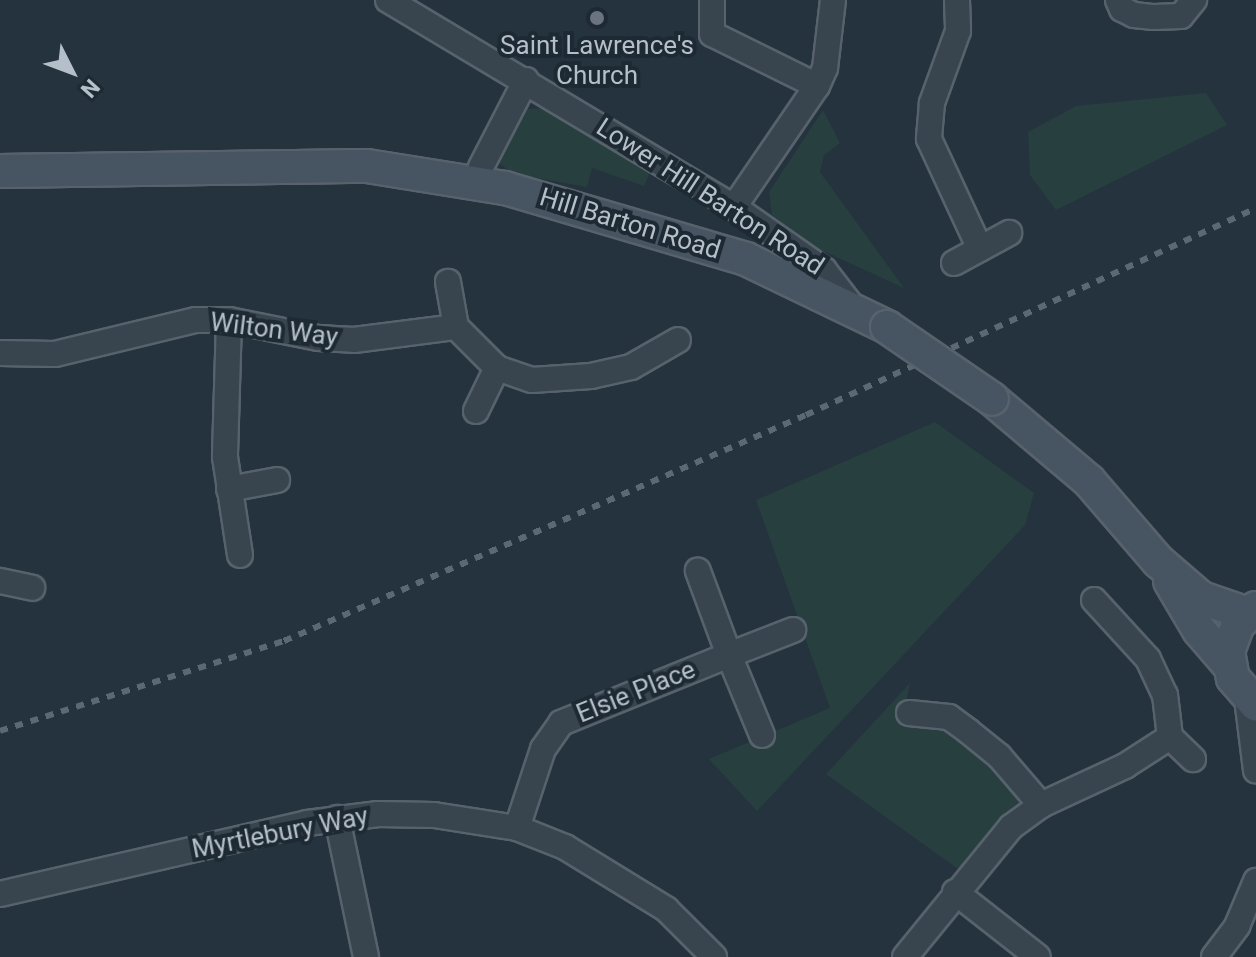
<!DOCTYPE html>
<style>
body{margin:0}
#map{position:relative;width:1256px;height:957px;overflow:hidden;background:#25333e;font-family:Roboto,sans-serif}
div>[style]{position:absolute}
.green>*{inset:0;background:#273f3e}
.roads{filter:drop-shadow(2px 0 #57626c) drop-shadow(-2px 0 #57626c) drop-shadow(0 2px #57626c) drop-shadow(0 -2px #57626c)}
.minor>*{height:24px;margin:-12px;padding:0 12px;transform-origin:12px;border-radius:12px;background:#39454e}
.secondary>*{height:32px;margin:-16px;padding:0 16px;transform-origin:16px;border-radius:16px;background:#475461}
.rail>*{height:6px;margin-top:-3px;transform-origin:0;background:repeating-linear-gradient(90deg,#5b6975 0 8px,transparent 0 16px)}
.bridges{filter:drop-shadow(2px 0 #57626c) drop-shadow(-2px 0 #57626c) drop-shadow(0 2px #57626c) drop-shadow(0 -2px #57626c)}
.secondary-bridge>*{height:32px;margin:-16px;padding:0 16px;transform-origin:16px;border-radius:16px;background:#475461}
.dots>*{width:22px;height:22px;translate:-50% -50%;box-sizing:border-box;border:4px solid #1e2a33;border-radius:50%}
span{translate:-50% -50%;white-space:nowrap;text-align:center;line-height:1.15;-webkit-text-stroke:8px #1e2a33;paint-order:stroke}
.poi-label{font-size:26px;color:#b5bfc9}
.street-label{font-size:26px;color:#b5bfc9}
.north{position:absolute;left:32px;top:32px;width:80px;height:80px;-webkit-text-stroke:6px #1e2a33;paint-order:stroke;rotate:132deg;font-size:22px;font-weight:700;line-height:32px;text-align:center;color:#b5bfc9}
.north::after{content:'';display:block;margin:auto;width:28px;height:36px;background:#b5bfc9;clip-path:polygon(50% 0,100% 100%,50% 72%,0 100%)}
</style>
<div id="map">
<div class="green">
<i style="clip-path:polygon(1206px 93px,1227px 125px,1056px 210px,1030px 175px,1028px 132px,1076px 106px)"></i>
<i style="clip-path:polygon(550px 108px,650px 172px,644px 186px,592px 168px,587px 187px,515px 174px,498px 163px,517px 118px,528px 109px)"></i>
<i style="clip-path:polygon(823px 110px,840px 143px,824px 155px,820px 172px,904px 288px,817px 248px,772px 215px,769px 192px)"></i>
<i style="clip-path:polygon(935px 422px,1034px 493px,1025px 525px,757px 811px,709px 759px,830px 708px,756px 500px)"></i>
<i style="clip-path:polygon(910px 683px,901px 727px,938px 726px,994px 765px,1023px 800px,958px 869px,826px 774px)"></i>
</div>
<div class="roads">
<div class="minor">
<i style="left:388px;top:0;width:403px;rotate:30.9deg"></i>
<i style="left:734px;top:207px;width:110px;rotate:35deg"></i>
<i style="left:824px;top:270px;width:49px;rotate:52.4deg"></i>
<i style="left:712px;top:0;width:34px;rotate:90deg"></i>
<i style="left:712px;top:34px;width:117px;rotate:26.3deg"></i>
<i style="left:957px;top:0;width:31px;rotate:88deg"></i>
<i style="left:958px;top:31px;width:77px;rotate:109.9deg"></i>
<i style="left:932px;top:103px;width:36px;rotate:95deg"></i>
<i style="left:929px;top:139px;width:121px;rotate:65.1deg"></i>
<i style="left:1118px;top:0;width:10px;rotate:66deg"></i>
<i style="left:1122px;top:9px;width:13px;rotate:27deg"></i>
<i style="left:1134px;top:15px;width:20px;rotate:6deg"></i>
<i style="left:1154px;top:17px;width:27px;rotate:-2deg"></i>
<i style="left:1181px;top:16px;width:21px;rotate:-51deg"></i>
<i style="left:477px;top:185px;width:18px;rotate:-77deg"></i>
<i style="left:481px;top:167px;width:98px;rotate:-62.7deg"></i>
<i style="left:734px;top:207px;width:147px;rotate:-55.6deg"></i>
<i style="left:817px;top:86px;width:20px;rotate:-66deg"></i>
<i style="left:825px;top:68px;width:68px;rotate:-83.3deg"></i>
<i style="left:954px;top:263px;width:63px;rotate:-28.6deg"></i>
<i style="left:229px;top:320px;width:137px;rotate:91.7deg"></i>
<i style="left:225px;top:457px;width:99px;rotate:81.3deg"></i>
<i style="left:456px;top:327px;width:58px;rotate:45deg"></i>
<i style="left:497px;top:368px;width:37px;rotate:19deg"></i>
<i style="left:532px;top:380px;width:59px;rotate:-3.9deg"></i>
<i style="left:591px;top:376px;width:41px;rotate:-12.7deg"></i>
<i style="left:631px;top:367px;width:54px;rotate:-29.9deg"></i>
<i style="left:0;top:353px;width:55px;rotate:1deg"></i>
<i style="left:55px;top:354px;width:145px;rotate:-13.6deg"></i>
<i style="left:196px;top:320px;width:33px"></i>
<i style="left:229px;top:320px;width:91px;rotate:11.4deg"></i>
<i style="left:318px;top:338px;width:36px;rotate:3deg"></i>
<i style="left:354px;top:340px;width:103px;rotate:-7.3deg"></i>
<i style="left:456px;top:327px;width:46px;rotate:-100.1deg"></i>
<i style="left:476px;top:411px;width:48px;rotate:-64deg"></i>
<i style="left:229px;top:489px;width:49px;rotate:-10.6deg"></i>
<i style="left:0;top:581px;width:33px;rotate:12deg"></i>
<i style="left:1094px;top:600px;width:80px;rotate:47.5deg"></i>
<i style="left:1148px;top:659px;width:40px;rotate:65deg"></i>
<i style="left:1165px;top:695px;width:42px;rotate:83.2deg"></i>
<i style="left:1170px;top:737px;width:32px;rotate:44deg"></i>
<i style="left:1247px;top:698px;width:73px;rotate:82.9deg"></i>
<i style="left:909px;top:713px;width:40px;rotate:5.7deg"></i>
<i style="left:949px;top:717px;width:24px;rotate:36deg"></i>
<i style="left:968px;top:731px;width:40px;rotate:39deg"></i>
<i style="left:999px;top:756px;width:65px;rotate:49.4deg"></i>
<i style="left:762px;top:735px;width:87px;rotate:-112.4deg"></i>
<i style="left:729px;top:655px;width:69px;rotate:-21.3deg"></i>
<i style="left:337px;top:818px;width:142px;rotate:78.2deg"></i>
<i style="left:517px;top:828px;width:83px;rotate:-71.8deg"></i>
<i style="left:543px;top:749px;width:32px;rotate:-55deg"></i>
<i style="left:561px;top:723px;width:181px;rotate:-22deg"></i>
<i style="left:729px;top:655px;width:90px;rotate:-110.3deg"></i>
<i style="left:955px;top:892px;width:105px;rotate:38.1deg"></i>
<i style="left:0;top:894px;width:315px;rotate:-13deg"></i>
<i style="left:307px;top:823px;width:72px;rotate:-7.2deg"></i>
<i style="left:378px;top:814px;width:56px;rotate:1deg"></i>
<i style="left:434px;top:815px;width:84px;rotate:8.9deg"></i>
<i style="left:517px;top:828px;width:52px;rotate:21.6deg"></i>
<i style="left:565px;top:847px;width:119px;rotate:31.5deg"></i>
<i style="left:666px;top:909px;width:68px;rotate:45deg"></i>
<i style="left:905px;top:957px;width:168px;rotate:-50.8deg"></i>
<i style="left:1011px;top:827px;width:37px;rotate:-36deg"></i>
<i style="left:1041px;top:805px;width:93px;rotate:-24.9deg"></i>
<i style="left:1125px;top:766px;width:54px;rotate:-32.8deg"></i>
<i style="left:1214px;top:957px;width:39px;rotate:-53deg"></i>
<i style="left:1237px;top:926px;width:49px;rotate:-67.1deg"></i>
</div>
<div class="secondary">
<i style="left:0;top:171px;width:367px;rotate:-0.8deg"></i>
<i style="left:367px;top:166px;width:140px;rotate:9.1deg"></i>
<i style="left:505px;top:188px;width:251px;rotate:16.4deg"></i>
<i style="left:746px;top:259px;width:157px;rotate:25.7deg"></i>
<i style="left:992px;top:399px;width:127px;rotate:40.2deg"></i>
<i style="left:1089px;top:481px;width:106px;rotate:49.2deg"></i>
<i style="left:1158px;top:561px;width:57px;rotate:40.7deg"></i>
<i style="left:1201px;top:598px;width:50px;rotate:18.8deg"></i>
<i style="left:1170px;top:581px;width:57px;rotate:59.4deg"></i>
<i style="left:1199px;top:630px;width:46px;rotate:49.4deg"></i>
<i style="left:1256px;top:608px;width:24px;rotate:138deg"></i>
<i style="left:1238px;top:624px;width:29px;rotate:110deg"></i>
<i style="left:1228px;top:651px;width:27px;rotate:80deg"></i>
<i style="left:1233px;top:678px;width:35px;rotate:49deg"></i>
</div>
</div>
<div class="rail">
<i style="left:0;top:731px;width:298px;rotate:-17.6deg"></i>
<i style="left:284px;top:641px;width:569px;rotate:-23.41deg"></i>
<i style="left:806px;top:415px;width:495px;rotate:-24.7deg"></i>
</div>
<div class="bridges">
<div class="secondary-bridge">
<i style="left:887px;top:327px;width:127px;rotate:34.4deg"></i>
</div>
</div>
<div class="dots">
<i style="left:597px;top:18px;background:#6b7280"></i>
</div>
<div class="poi-label">
<span style="left:597px;top:61px">Saint Lawrence's<br>Church</span>
</div>
<div class="street-label">
<span style="left:710px;top:197px;rotate:33deg">Lower Hill Barton Road</span>
<span style="left:630px;top:224px;rotate:17deg">Hill Barton Road</span>
<span style="left:274px;top:330px;rotate:7deg">Wilton Way</span>
<span style="left:636px;top:692px;rotate:-22deg">Elsie Place</span>
<span style="left:280px;top:833px;rotate:-11deg">Myrtlebury Way</span>
</div>
<div class="north">N</div>
</div>
